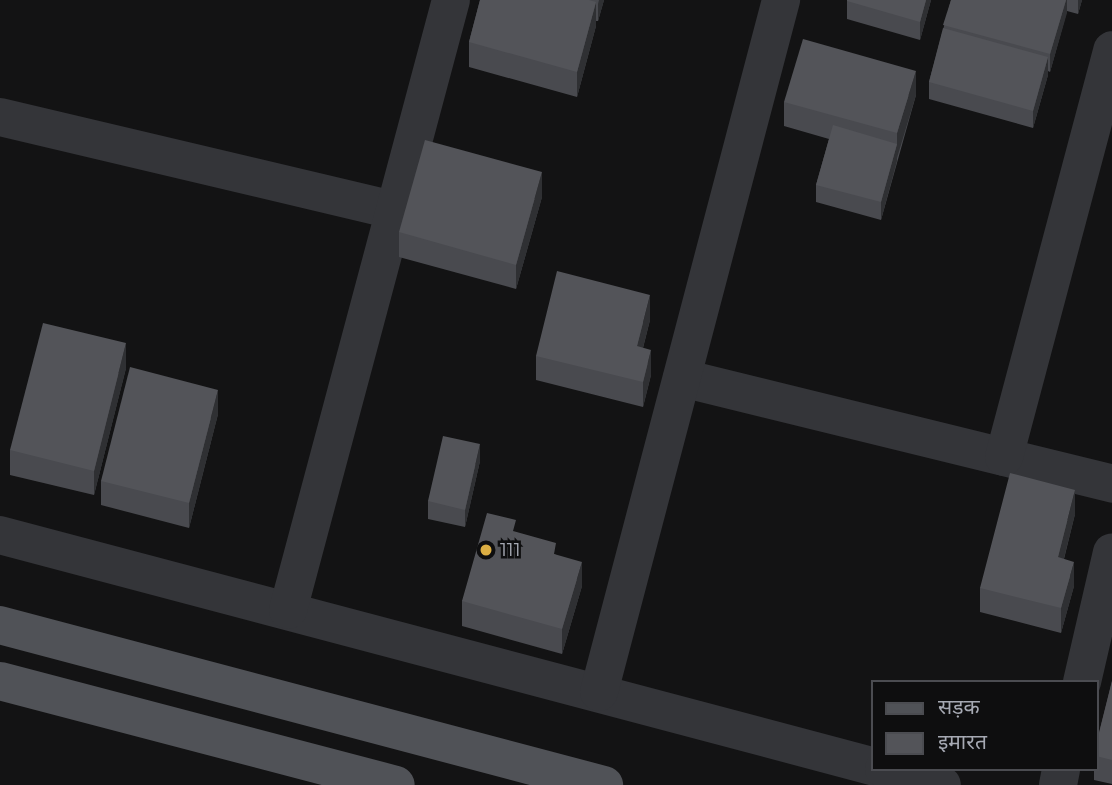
<!DOCTYPE html>
<meta charset="utf-8">
<style>
body{margin:0}
#map{position:relative;width:1112px;height:785px;overflow:hidden;background:#131314;font-family:Montserrat,"Noto Sans Devanagari",sans-serif}
div>[style]{position:absolute}
.minor>*{height:38px;margin:-19px;padding:0 19px;transform-origin:19px;border-radius:19px;background:#343539}
.major>*{height:38px;margin:-19px;padding:0 19px;transform-origin:19px;border-radius:19px;background:#505257}
.wall>*{inset:0;background:#494a4f}
.shaded-wall>*{inset:0;background:#2f3033}
.building>*{inset:0;background:#535459}
.dots>*{width:19px;height:19px;translate:-50% -50%;box-sizing:border-box;border:4px solid #0e0e0f;border-radius:50%}
span{translate:-50% -50%;white-space:nowrap;text-align:center;line-height:1.15;-webkit-text-stroke:5px #0e0e0f;paint-order:stroke}
.poi-label{font-size:19px;color:#a6a9b3}
.left{translate:0 -50%;text-align:left}
.legend{position:absolute;left:871px;top:680px;width:228px;height:91px;box-sizing:border-box;background:#0e0e0f;border:2px solid #4b4c51;margin:0;padding:9px 12px;list-style:none;font-size:21px;color:#a6a9b3}
.legend li{display:flex;align-items:center;gap:14px;height:35px}
.legend b{width:35px;border:2px solid #4b4c51}
</style>
<div id="map">
<div class="minor">
<i style="left:0;top:117px;width:405px;rotate:13.3deg"></i>
<i style="left:682px;top:378px;width:443px;rotate:13.8deg"></i>
<i style="left:1004px;top:457px;width:421px;rotate:-75.1deg"></i>
<i style="left:0;top:535px;width:902px;rotate:14.84deg"></i>
<i style="left:288px;top:610px;width:631px;rotate:-75.04deg"></i>
<i style="left:1082px;top:682px;width:133px;rotate:-77deg"></i>
<i style="left:599px;top:692px;width:716px;rotate:-75.26deg"></i>
<i style="left:884px;top:769px;width:60px;rotate:15.4deg"></i>
<i style="left:1058px;top:785px;width:16px;rotate:-79deg"></i>
</div>
<div class="major">
<i style="left:0;top:625px;width:625px;rotate:14.84deg"></i>
<i style="left:0;top:681px;width:409px;rotate:14.7deg"></i>
</div>
<div class="wall">
<i style="clip-path:polygon(480px 0,604px 0,598px 21px,596px 21px,596px 26px,577px 97px,469px 67px,469px 42px)"></i>
<i style="clip-path:polygon(931px 0,920px 40px,847px 19px,847px 1px)"></i>
<i style="clip-path:polygon(951px 0,1082px 0,1078px 14px,1067px 11px,1050px 72px,1048px 71px,1048px 75px,1033px 128px,929px 99px,929px 82px)"></i>
<i style="clip-path:polygon(916px 95px,881px 220px,816px 202px,816px 185px,829px 139px,784px 126px,784px 102px)"></i>
<i style="clip-path:polygon(542px 197px,516px 289px,399px 257px,399px 232px)"></i>
<i style="clip-path:polygon(650px 320px,643px 348px,651px 375px,643px 407px,536px 380px,536px 356px)"></i>
<i style="clip-path:polygon(126px 368px,94px 495px,10px 475px,10px 450px)"></i>
<i style="clip-path:polygon(218px 414px,189px 528px,101px 505px,101px 481px)"></i>
<i style="clip-path:polygon(480px 461px,465px 527px,428px 519px,428px 501px)"></i>
<i style="clip-path:polygon(1075px 514px,1064px 559px,1074px 586px,1061px 633px,980px 612px,980px 588px)"></i>
<i style="clip-path:polygon(516px 532px,556px 555px,582px 586px,562px 654px,462px 626px,462px 601px)"></i>
<i style="clip-path:polygon(1112px 681px,1112px 784px,1094px 780px,1094px 769px,1096px 769px,1096px 745px)"></i>
</div>
<div class="shaded-wall">
<i style="clip-path:polygon(599px 0,604px 0,598px 21px,598px 4px)"></i>
<i style="clip-path:polygon(926px 0,931px 0,920px 40px,920px 22px)"></i>
<i style="clip-path:polygon(1066px 0,1067px 0,1067px 13px,1050px 72px,1050px 54px)"></i>
<i style="clip-path:polygon(1078px 0,1082px 0,1078px 14px)"></i>
<i style="clip-path:polygon(596px 2px,596px 26px,577px 97px,577px 72px)"></i>
<i style="clip-path:polygon(1048px 57px,1048px 75px,1033px 128px,1033px 111px)"></i>
<i style="clip-path:polygon(916px 71px,916px 95px,897px 158px,897px 133px)"></i>
<i style="clip-path:polygon(897px 144px,897px 161px,881px 220px,881px 202px)"></i>
<i style="clip-path:polygon(542px 172px,542px 197px,516px 289px,516px 265px)"></i>
<i style="clip-path:polygon(650px 295px,650px 320px,637px 371px,637px 346px)"></i>
<i style="clip-path:polygon(126px 343px,126px 368px,94px 495px,94px 471px)"></i>
<i style="clip-path:polygon(651px 350px,651px 375px,643px 407px,643px 382px)"></i>
<i style="clip-path:polygon(218px 390px,218px 414px,189px 528px,189px 503px)"></i>
<i style="clip-path:polygon(480px 444px,480px 461px,465px 527px,465px 510px)"></i>
<i style="clip-path:polygon(1075px 490px,1075px 514px,1058px 582px,1058px 557px)"></i>
<i style="clip-path:polygon(582px 562px,582px 586px,562px 654px,562px 629px)"></i>
<i style="clip-path:polygon(1074px 562px,1074px 586px,1061px 633px,1061px 608px)"></i>
</div>
<div class="building">
<i style="clip-path:polygon(480px 0,589px 0,596px 2px,577px 72px,469px 42px)"></i>
<i style="clip-path:polygon(847px 0,926px 0,920px 22px,847px 1px)"></i>
<i style="clip-path:polygon(951px 0,1066px 0,1050px 54px,943px 25px)"></i>
<i style="clip-path:polygon(943px 28px,1048px 57px,1033px 111px,929px 82px)"></i>
<i style="clip-path:polygon(803px 39px,916px 71px,897px 133px,784px 102px)"></i>
<i style="clip-path:polygon(833px 125px,897px 144px,881px 202px,816px 185px)"></i>
<i style="clip-path:polygon(425px 140px,542px 172px,516px 265px,399px 232px)"></i>
<i style="clip-path:polygon(557px 271px,650px 295px,637px 346px,651px 350px,643px 382px,536px 356px)"></i>
<i style="clip-path:polygon(43px 323px,126px 343px,94px 471px,10px 450px)"></i>
<i style="clip-path:polygon(130px 367px,218px 390px,189px 503px,101px 481px)"></i>
<i style="clip-path:polygon(443px 436px,480px 444px,465px 510px,428px 501px)"></i>
<i style="clip-path:polygon(1010px 473px,1075px 490px,1058px 557px,1074px 562px,1061px 608px,980px 588px)"></i>
<i style="clip-path:polygon(487px 513px,516px 520px,513px 531px,556px 543px,554px 554px,582px 562px,562px 629px,462px 601px)"></i>
<i style="clip-path:polygon(1112px 681px,1112px 760px,1096px 756px,1096px 745px)"></i>
</div>
<div class="dots">
<i style="left:486px;top:550px;background:#dcae43"></i>
</div>
<div class="poi-label">
<span class="left" style="left:500px;top:550px">111</span>
</div>
<ul class="legend">
<li><b style="height:9px;background:#505257"></b>सड़क</li>
<li><b style="height:19px;background:#535459"></b>इमारत</li>
</ul>
</div>
